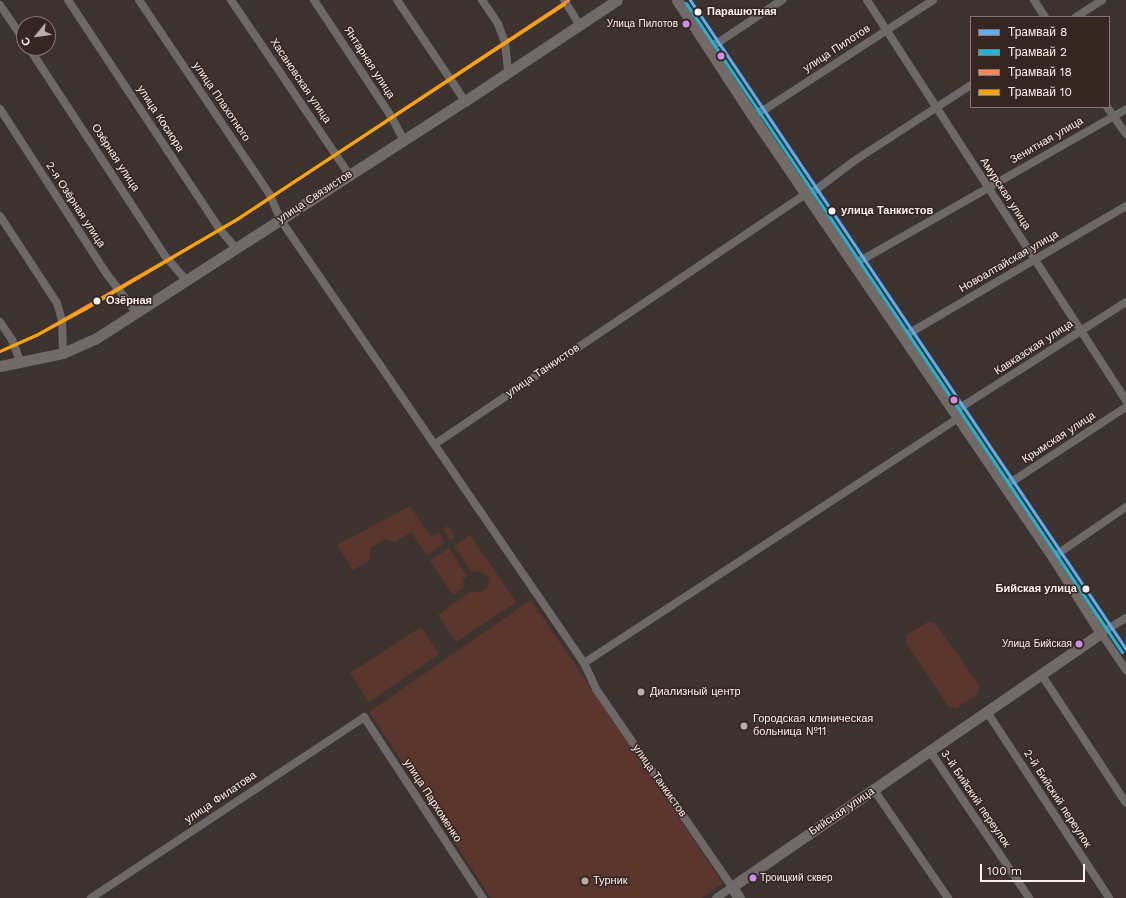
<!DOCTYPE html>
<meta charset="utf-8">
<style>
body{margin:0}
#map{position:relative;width:1126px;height:898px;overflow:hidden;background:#3c3330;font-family:"Work Sans",sans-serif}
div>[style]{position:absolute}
.green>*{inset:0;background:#5b362d}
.street>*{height:8px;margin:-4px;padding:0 4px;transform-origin:4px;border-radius:4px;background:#6c6968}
.secondary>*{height:11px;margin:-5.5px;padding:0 5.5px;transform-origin:5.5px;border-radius:5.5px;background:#706a69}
.tram-1>*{height:3px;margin:-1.5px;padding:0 1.5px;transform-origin:1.5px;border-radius:1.5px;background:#60acee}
.tram-2>*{height:3px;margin:-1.5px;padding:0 1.5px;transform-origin:1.5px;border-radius:1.5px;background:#1ab6d8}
.tram-3>*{height:3px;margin:-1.5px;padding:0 1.5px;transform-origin:1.5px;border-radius:1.5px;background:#f88751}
.tram-4>*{height:3px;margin:-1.5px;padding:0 1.5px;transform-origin:1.5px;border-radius:1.5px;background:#f7a600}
.dots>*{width:11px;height:11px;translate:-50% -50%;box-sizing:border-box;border:2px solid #362622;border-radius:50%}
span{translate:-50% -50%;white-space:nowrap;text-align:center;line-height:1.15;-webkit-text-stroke:3px #362622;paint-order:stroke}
.bus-label{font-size:10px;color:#fcf1ee}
.right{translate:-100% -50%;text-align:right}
.left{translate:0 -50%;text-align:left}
.stop-label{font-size:11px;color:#fcf1ee;font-weight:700}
.street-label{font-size:11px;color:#fcf1ee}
.poi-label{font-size:11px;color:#fcf1ee}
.legend{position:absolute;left:970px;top:16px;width:140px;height:92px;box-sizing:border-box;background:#362622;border:1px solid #857774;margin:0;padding:5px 7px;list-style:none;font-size:12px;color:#fcf1ee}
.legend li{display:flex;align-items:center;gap:8px;height:20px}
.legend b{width:20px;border:1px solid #857774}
.north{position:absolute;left:16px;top:16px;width:40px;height:40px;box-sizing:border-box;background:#362622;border:1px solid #857774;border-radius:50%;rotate:241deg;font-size:11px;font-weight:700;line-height:16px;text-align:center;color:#fcf1ee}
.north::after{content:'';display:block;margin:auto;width:14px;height:18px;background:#b9aeac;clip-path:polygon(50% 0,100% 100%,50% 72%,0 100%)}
.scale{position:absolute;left:980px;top:864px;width:105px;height:18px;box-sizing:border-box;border:2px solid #fcf1ee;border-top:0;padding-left:5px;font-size:12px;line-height:14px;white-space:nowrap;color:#fcf1ee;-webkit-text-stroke:3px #362622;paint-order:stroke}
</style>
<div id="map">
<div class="green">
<i style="clip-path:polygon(410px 506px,431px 537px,439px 532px,445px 543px,427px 555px,411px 532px,395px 542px,385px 539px,372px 547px,370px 550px,370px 560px,353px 570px,337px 545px)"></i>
<i style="clip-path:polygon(448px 526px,455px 537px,450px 540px,443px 529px)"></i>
<i style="clip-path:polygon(470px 535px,516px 602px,456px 642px,438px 615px,470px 592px,481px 592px,487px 588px,489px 583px,487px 576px,482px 572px,471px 571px,454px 546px)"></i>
<i style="clip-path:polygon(449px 548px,467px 576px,463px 580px,464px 587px,453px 595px,430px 561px)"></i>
<i style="clip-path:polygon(531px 600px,723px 883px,702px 898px,491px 898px,369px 712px)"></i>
<i style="clip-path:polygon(928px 622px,935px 623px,979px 685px,978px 693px,957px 708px,949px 707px,906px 643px,907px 635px)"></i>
<i style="clip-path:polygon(421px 627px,439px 654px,369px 702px,350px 673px)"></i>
</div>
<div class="street">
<i style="left:68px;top:0;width:272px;rotate:56.5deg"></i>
<i style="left:218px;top:227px;width:26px;rotate:50deg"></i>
<i style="left:139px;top:0;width:235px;rotate:56.1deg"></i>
<i style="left:270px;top:195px;width:26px;rotate:67deg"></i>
<i style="left:280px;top:219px;width:538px;rotate:55.6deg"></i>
<i style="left:584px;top:663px;width:29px;rotate:65deg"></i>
<i style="left:596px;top:689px;width:240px;rotate:55.5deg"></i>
<i style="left:732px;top:887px;width:19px;rotate:145deg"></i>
<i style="left:231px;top:0;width:210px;rotate:55.9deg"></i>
<i style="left:314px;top:0;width:141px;rotate:56.5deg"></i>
<i style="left:392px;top:118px;width:24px;rotate:62deg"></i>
<i style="left:397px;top:0;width:122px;rotate:56deg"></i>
<i style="left:482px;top:0;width:29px;rotate:56deg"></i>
<i style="left:498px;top:24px;width:19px;rotate:69deg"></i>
<i style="left:505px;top:42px;width:30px;rotate:84deg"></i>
<i style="left:564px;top:0;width:28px;rotate:58deg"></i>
<i style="left:867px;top:0;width:477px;rotate:57.1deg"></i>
<i style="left:1034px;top:0;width:20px;rotate:57deg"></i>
<i style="left:0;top:5px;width:42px;rotate:55.6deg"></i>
<i style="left:1076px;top:17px;width:31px;rotate:-33deg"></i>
<i style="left:708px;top:47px;width:12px;rotate:-24deg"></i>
<i style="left:719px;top:42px;width:76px;rotate:-33.7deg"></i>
<i style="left:29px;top:48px;width:250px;rotate:56.8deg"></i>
<i style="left:166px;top:257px;width:29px;rotate:49deg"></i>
<i style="left:1107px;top:107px;width:33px;rotate:55deg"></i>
<i style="left:0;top:109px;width:195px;rotate:57.1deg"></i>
<i style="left:106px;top:273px;width:48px;rotate:52.7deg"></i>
<i style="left:752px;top:115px;width:17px;rotate:-25deg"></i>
<i style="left:767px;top:108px;width:198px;rotate:-33deg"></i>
<i style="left:0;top:216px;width:104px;rotate:56.8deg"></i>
<i style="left:57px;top:303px;width:19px;rotate:74deg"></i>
<i style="left:62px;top:321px;width:32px;rotate:88deg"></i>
<i style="left:853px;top:264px;width:16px;rotate:-27deg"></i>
<i style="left:867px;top:257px;width:298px;rotate:-29.7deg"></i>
<i style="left:0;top:322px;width:22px;rotate:56deg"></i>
<i style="left:12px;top:340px;width:22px;rotate:69deg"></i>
<i style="left:903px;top:336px;width:11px;rotate:-27deg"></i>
<i style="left:913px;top:331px;width:247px;rotate:-30.4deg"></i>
<i style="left:953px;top:411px;width:15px;rotate:-28deg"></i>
<i style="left:966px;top:404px;width:190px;rotate:-32.5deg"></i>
<i style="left:435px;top:444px;width:447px;rotate:-34deg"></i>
<i style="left:806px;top:194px;width:12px;rotate:-24deg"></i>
<i style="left:817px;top:189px;width:46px;rotate:-37.1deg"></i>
<i style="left:854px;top:161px;width:140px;rotate:-33deg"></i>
<i style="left:1003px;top:485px;width:14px;rotate:-25deg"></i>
<i style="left:1016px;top:479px;width:131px;rotate:-33.2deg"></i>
<i style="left:1053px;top:557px;width:88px;rotate:-34.4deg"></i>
<i style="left:1126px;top:618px;width:29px;rotate:149deg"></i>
<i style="left:1101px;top:633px;width:45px;rotate:56deg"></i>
<i style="left:584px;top:663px;width:447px;rotate:-33.2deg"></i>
<i style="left:1041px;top:674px;width:154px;rotate:56.6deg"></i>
<i style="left:987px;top:712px;width:222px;rotate:56.7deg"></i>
<i style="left:930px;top:751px;width:177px;rotate:56deg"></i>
<i style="left:874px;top:790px;width:131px;rotate:55.6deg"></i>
<i style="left:91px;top:898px;width:328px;rotate:-33.5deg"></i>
<i style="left:364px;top:717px;width:217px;rotate:56.7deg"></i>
</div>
<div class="secondary">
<i style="left:677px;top:0;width:137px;rotate:56.9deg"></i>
<i style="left:752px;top:115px;width:535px;rotate:55.75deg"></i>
<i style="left:1053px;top:557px;width:90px;rotate:57.7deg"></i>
<i style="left:1101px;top:633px;width:448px;rotate:145.5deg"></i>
<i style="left:732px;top:887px;width:13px;rotate:58deg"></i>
<i style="left:0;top:366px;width:64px;rotate:-11.7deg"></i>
<i style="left:63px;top:353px;width:35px;rotate:-24deg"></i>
<i style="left:95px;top:339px;width:440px;rotate:-32.8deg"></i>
<i style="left:465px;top:101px;width:182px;rotate:-33.6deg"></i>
</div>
<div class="tram-1">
<i style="left:690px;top:0;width:782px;rotate:56.11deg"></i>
</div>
<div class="tram-2">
<i style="left:686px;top:3px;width:782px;rotate:56.11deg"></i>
</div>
<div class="tram-3">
<i style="left:0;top:351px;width:39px;rotate:-24deg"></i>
<i style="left:36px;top:335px;width:232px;rotate:-30deg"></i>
<i style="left:237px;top:219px;width:397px;rotate:-33.5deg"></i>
</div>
<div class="tram-4">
<i style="left:2px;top:350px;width:37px;rotate:-24deg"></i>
<i style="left:36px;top:335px;width:57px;rotate:-28.4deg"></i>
<i style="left:86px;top:308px;width:177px;rotate:-30.6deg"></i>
<i style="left:238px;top:218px;width:390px;rotate:-33.3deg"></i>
</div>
<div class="dots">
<i style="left:698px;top:12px;background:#fcf1ee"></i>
<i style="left:686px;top:24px;background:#ce8fe9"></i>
<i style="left:721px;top:56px;background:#ce8fe9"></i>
<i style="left:832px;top:211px;background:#fcf1ee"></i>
<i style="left:97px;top:301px;background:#fcf1ee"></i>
<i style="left:954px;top:400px;background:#ce8fe9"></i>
<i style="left:1086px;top:589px;background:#fcf1ee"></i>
<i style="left:1079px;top:644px;background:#ce8fe9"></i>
<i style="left:641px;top:692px;background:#b9aeac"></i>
<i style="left:744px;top:726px;background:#b9aeac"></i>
<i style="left:753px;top:878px;background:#ce8fe9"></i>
<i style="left:585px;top:881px;background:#b9aeac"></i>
</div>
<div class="bus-label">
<span class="right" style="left:678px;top:24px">Улица Пилотов</span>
<span class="right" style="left:1072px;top:644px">Улица Бийская</span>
<span class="left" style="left:760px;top:878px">Троицкий сквер</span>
</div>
<div class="stop-label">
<span class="left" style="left:707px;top:12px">Парашютная</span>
<span class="left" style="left:841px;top:211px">улица Танкистов</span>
<span class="left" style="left:106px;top:301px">Озёрная</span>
<span class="right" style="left:1077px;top:589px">Бийская улица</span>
</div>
<div class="street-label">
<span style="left:837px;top:49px;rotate:-33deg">улица Пилотов</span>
<span style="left:369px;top:63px;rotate:57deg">Янтарная улица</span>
<span style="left:300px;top:81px;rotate:56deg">Хасановская улица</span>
<span style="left:221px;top:102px;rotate:56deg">улица Плахотного</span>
<span style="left:160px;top:119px;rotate:57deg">улица Косиора</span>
<span style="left:1047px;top:141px;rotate:-30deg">Зенитная улица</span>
<span style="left:115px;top:158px;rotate:57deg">Озёрная улица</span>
<span style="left:1005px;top:194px;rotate:57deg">Амурская улица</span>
<span style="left:315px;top:197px;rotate:-33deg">улица Связистов</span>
<span style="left:75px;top:205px;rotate:57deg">2-я Озёрная улица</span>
<span style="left:1009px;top:262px;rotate:-30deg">Новоалтайская улица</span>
<span style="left:1034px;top:348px;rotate:-33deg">Кавказская улица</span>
<span style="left:543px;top:371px;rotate:-34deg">улица Танкистов</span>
<span style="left:1059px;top:438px;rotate:-33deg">Крымская улица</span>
<span style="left:659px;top:781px;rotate:55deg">улица Танкистов</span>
<span style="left:221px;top:798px;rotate:-34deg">улица Филатова</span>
<span style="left:975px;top:799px;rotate:56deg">3-й Бийский переулок</span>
<span style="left:1057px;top:799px;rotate:57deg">2-й Бийский переулок</span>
<span style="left:432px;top:801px;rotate:57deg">улица Пархоменко</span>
<span style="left:842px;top:812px;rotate:-34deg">Бийская улица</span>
</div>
<div class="poi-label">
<span class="left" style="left:650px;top:692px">Диализный центр</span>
<span class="left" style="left:753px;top:726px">Городская клиническая<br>больница №11</span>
<span class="left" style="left:593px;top:881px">Турник</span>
</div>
<ul class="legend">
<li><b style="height:5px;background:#60acee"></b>Трамвай 8</li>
<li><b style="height:5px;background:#1ab6d8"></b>Трамвай 2</li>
<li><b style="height:5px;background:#f88751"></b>Трамвай 18</li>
<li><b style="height:5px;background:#f7a600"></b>Трамвай 10</li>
</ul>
<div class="north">С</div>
<div class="scale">100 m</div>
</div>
